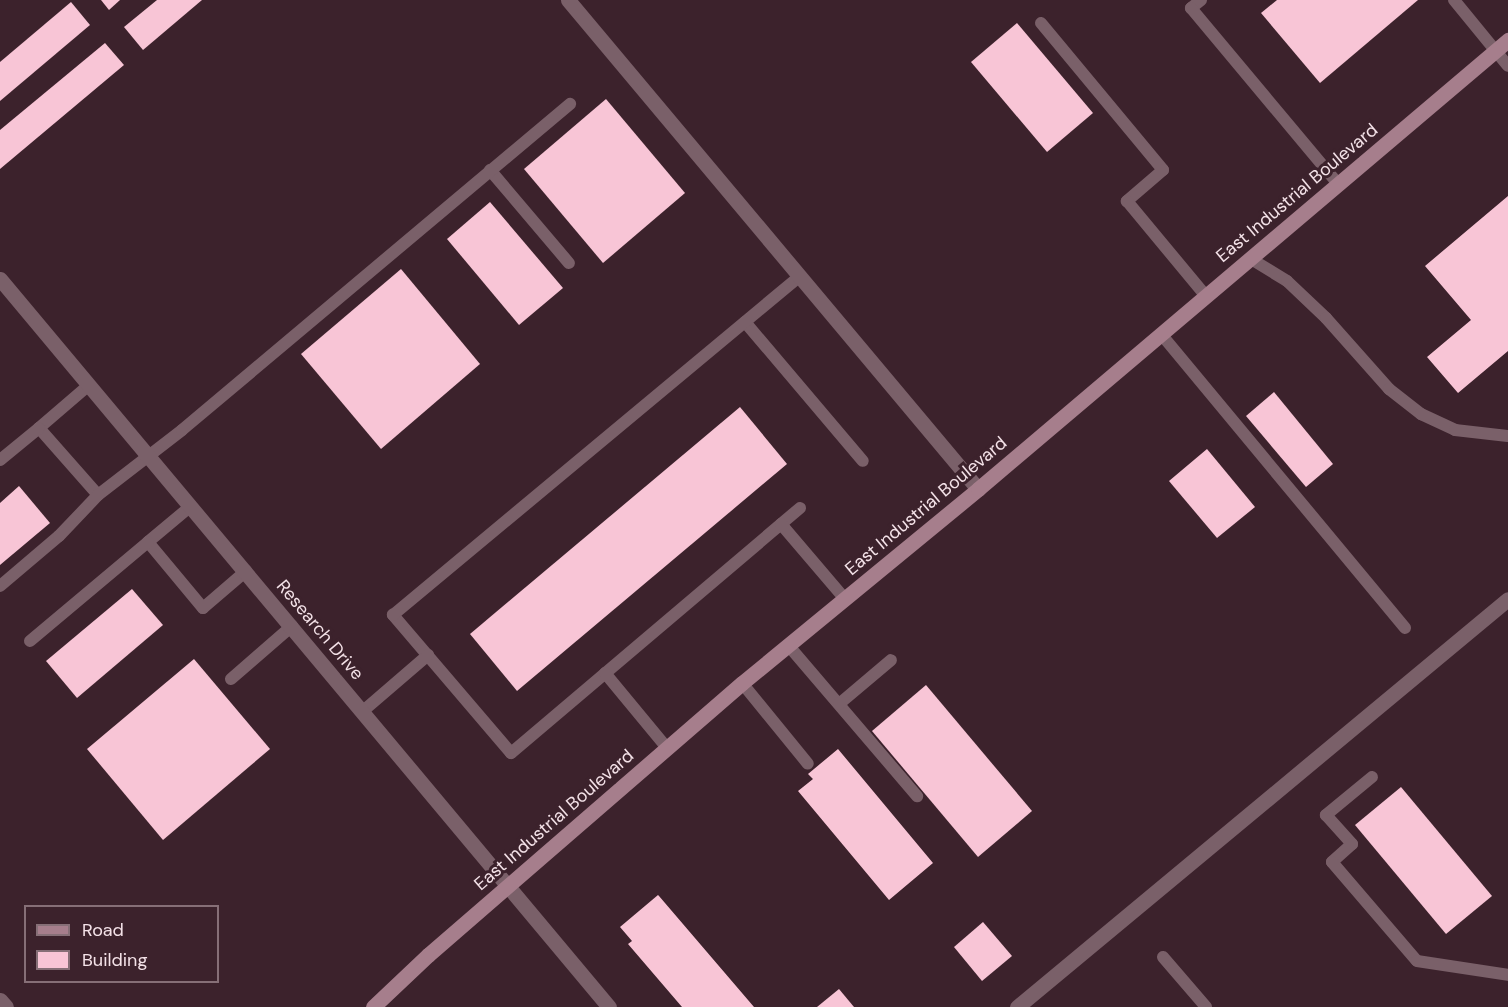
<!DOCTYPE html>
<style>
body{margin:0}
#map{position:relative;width:1508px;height:1007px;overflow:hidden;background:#3c222c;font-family:"DM Sans",sans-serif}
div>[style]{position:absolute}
.building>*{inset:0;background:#f8c5d6}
.lane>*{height:12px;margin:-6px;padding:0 6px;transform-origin:6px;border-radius:6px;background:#7a6069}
.street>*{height:15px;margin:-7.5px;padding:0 7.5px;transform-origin:7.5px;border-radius:7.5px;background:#7a6069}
.secondary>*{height:15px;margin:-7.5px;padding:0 7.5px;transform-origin:7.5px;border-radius:7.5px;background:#a67e8c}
span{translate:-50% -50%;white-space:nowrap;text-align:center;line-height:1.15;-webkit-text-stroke:6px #3c222c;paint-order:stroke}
.street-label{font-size:18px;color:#f4e2e8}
.legend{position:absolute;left:24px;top:905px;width:195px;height:78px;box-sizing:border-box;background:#3c222c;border:2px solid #866f77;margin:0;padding:8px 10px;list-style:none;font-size:18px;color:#f4e2e8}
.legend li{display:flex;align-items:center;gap:12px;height:30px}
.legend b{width:30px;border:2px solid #866f77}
</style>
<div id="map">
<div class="building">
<i style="clip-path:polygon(101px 0,120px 0,109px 10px)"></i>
<i style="clip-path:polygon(157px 0,202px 0,143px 50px,124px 27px)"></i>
<i style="clip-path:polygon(1277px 0,1418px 0,1320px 83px,1261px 13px)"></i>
<i style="clip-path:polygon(71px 2px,90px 25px,0 101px,0 62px)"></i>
<i style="clip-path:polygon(1017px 23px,1093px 113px,1047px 152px,971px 62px)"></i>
<i style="clip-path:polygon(105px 43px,124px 65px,0 169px,0 130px)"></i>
<i style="clip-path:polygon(606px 99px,685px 193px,603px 263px,524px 169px)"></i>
<i style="clip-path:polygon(1508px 196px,1508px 351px,1458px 393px,1427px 357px,1471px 320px,1425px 266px)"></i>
<i style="clip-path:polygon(490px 202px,563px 288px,519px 325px,447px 239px)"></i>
<i style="clip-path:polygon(401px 269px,480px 364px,381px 449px,301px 354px)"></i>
<i style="clip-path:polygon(1274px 392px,1333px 464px,1306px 487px,1246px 416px)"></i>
<i style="clip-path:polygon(740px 407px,787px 464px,517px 691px,470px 634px)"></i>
<i style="clip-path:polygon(1207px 449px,1255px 507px,1217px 538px,1169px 481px)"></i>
<i style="clip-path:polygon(19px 486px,50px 523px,0 565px,0 503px)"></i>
<i style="clip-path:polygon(132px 589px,163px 625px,77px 698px,46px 661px)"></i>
<i style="clip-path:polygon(194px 659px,270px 749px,163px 840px,87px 749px)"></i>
<i style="clip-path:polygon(926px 685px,1032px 811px,978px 857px,872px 731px)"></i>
<i style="clip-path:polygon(838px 749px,933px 863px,889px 900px,798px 791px,813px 779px,808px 774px)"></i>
<i style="clip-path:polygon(1401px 787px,1492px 896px,1446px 934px,1355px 825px)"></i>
<i style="clip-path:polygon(658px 895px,659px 896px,754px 1007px,682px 1007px,628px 944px,632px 941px,620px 927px)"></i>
<i style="clip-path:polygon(983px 922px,1012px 956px,982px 981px,954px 947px)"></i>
<i style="clip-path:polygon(839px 989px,854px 1007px,817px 1007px)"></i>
</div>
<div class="lane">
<i style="left:1201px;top:0;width:13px;rotate:141deg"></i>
<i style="left:1191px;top:8px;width:229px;rotate:50.1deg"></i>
<i style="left:1454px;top:0;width:85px;rotate:50.7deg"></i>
<i style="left:1041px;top:23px;width:191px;rotate:50.3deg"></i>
<i style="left:1163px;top:170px;width:48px;rotate:139.3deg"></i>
<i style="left:1127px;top:201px;width:124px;rotate:50.3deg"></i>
<i style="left:490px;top:170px;width:122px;rotate:49.7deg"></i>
<i style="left:1251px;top:259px;width:42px;rotate:31.4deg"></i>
<i style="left:1287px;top:281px;width:54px;rotate:43.5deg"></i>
<i style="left:1326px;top:318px;width:95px;rotate:48.4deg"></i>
<i style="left:1389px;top:389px;width:41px;rotate:38deg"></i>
<i style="left:1421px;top:414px;width:38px;rotate:25deg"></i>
<i style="left:1455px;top:430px;width:53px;rotate:6.5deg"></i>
<i style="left:745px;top:322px;width:182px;rotate:49.7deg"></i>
<i style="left:1161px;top:334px;width:382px;rotate:50.3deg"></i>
<i style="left:89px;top:385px;width:66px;rotate:139.3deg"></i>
<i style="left:39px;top:428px;width:89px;rotate:48.6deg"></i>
<i style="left:98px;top:495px;width:106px;rotate:-37.7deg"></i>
<i style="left:182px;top:430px;width:507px;rotate:-40.04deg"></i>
<i style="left:0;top:460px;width:50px;rotate:-39.4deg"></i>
<i style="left:191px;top:506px;width:56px;rotate:140.1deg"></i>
<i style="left:148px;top:542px;width:86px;rotate:50.2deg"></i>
<i style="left:203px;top:608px;width:57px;rotate:-40.7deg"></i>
<i style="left:800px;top:508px;width:379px;rotate:139.7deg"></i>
<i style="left:511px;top:753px;width:182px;rotate:-130.5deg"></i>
<i style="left:393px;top:615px;width:530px;rotate:-39.79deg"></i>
<i style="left:781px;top:524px;width:99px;rotate:49.5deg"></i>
<i style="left:0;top:586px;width:77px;rotate:-40.3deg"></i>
<i style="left:59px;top:536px;width:57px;rotate:-46.4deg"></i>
<i style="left:30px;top:641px;width:154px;rotate:-40deg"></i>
<i style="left:788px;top:645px;width:199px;rotate:49.5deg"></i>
<i style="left:605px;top:673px;width:97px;rotate:50.4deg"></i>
<i style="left:231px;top:679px;width:81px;rotate:-41deg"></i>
<i style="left:742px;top:683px;width:104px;rotate:50.8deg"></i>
<i style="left:839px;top:704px;width:68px;rotate:-40.2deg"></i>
<i style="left:363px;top:711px;width:86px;rotate:-40.7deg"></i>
<i style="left:1372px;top:777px;width:60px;rotate:140.4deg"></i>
<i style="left:1326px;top:815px;width:39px;rotate:48deg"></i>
<i style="left:1352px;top:844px;width:27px;rotate:138deg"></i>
<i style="left:1332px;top:862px;width:130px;rotate:49.4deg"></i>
<i style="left:1417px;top:961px;width:92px;rotate:8.7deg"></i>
<i style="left:1163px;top:957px;width:66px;rotate:49.3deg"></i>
</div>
<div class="street">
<i style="left:568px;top:0;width:638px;rotate:50.02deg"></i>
<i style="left:0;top:279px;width:949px;rotate:50.09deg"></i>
<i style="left:0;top:1000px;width:9px;rotate:49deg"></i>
<i style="left:1017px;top:1007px;width:638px;rotate:-39.73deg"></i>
</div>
<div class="secondary">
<i style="left:373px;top:1007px;width:76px;rotate:-43.4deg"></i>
<i style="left:428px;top:955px;width:415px;rotate:-40.9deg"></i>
<i style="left:742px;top:683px;width:306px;rotate:-39.4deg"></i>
<i style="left:978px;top:489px;width:695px;rotate:-40.27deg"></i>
</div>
<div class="street-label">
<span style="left:1297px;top:193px;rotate:-40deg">East Industrial Boulevard</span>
<span style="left:926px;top:506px;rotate:-40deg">East Industrial Boulevard</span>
<span style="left:320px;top:630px;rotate:50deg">Research Drive</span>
<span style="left:554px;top:820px;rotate:-41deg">East Industrial Boulevard</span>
</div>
<ul class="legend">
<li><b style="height:8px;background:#a67e8c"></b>Road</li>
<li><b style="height:16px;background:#f8c5d6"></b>Building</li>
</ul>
</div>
